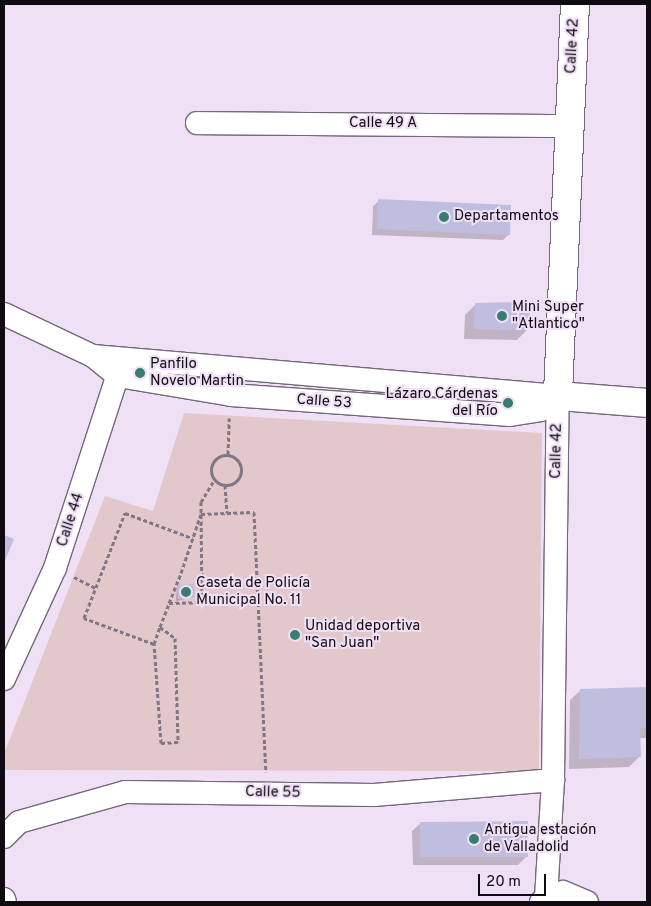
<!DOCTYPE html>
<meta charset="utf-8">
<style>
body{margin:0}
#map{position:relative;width:651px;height:906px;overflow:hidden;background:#f0e0f6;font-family:Overpass,sans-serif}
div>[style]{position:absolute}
.green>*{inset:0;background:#e3c8cb}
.shadow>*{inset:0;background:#0003}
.building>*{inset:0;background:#c0bedf}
.path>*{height:3px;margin-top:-1.5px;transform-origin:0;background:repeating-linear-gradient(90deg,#807684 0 4px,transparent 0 6.5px)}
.path>.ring{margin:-1.5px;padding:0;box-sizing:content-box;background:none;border:3px solid #807684;border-radius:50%}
.roads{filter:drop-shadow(1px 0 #75677a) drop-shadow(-1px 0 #75677a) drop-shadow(0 1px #75677a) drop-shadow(0 -1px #75677a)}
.street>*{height:22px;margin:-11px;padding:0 11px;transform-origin:11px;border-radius:11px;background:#fff}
.secondary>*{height:28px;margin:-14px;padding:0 14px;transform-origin:14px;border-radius:14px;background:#fff}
.dots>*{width:14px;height:14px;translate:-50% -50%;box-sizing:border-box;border:2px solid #f0e0f6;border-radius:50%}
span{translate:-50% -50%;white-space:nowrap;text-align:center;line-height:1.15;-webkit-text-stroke:4px #f0e0f6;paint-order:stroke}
.street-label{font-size:15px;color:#100b12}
.poi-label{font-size:15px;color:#100b12}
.left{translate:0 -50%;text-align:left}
.right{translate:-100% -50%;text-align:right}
.frame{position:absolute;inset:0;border:5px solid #100b12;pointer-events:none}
.scale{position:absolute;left:478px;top:874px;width:68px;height:22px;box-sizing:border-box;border:2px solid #100b12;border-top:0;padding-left:6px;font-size:15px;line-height:18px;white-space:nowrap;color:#100b12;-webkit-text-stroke:4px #f0e0f6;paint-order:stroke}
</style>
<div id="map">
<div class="green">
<i style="clip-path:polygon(184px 413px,542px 433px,539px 771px,4px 770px,4px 754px,105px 496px,153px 511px)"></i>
</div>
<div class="shadow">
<i style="clip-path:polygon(379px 201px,509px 234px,503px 240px,372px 235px,373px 206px)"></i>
<i style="clip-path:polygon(476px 304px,528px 329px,517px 340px,464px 339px,465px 315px)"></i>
<i style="clip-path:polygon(177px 587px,193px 597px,176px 601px)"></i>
<i style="clip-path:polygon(647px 689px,647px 738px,639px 738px,639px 757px,629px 767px,569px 769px,570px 700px,581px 690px)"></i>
<i style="clip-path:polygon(421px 823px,526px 857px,518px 865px,413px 865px,412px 831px)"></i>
</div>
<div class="building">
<i style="clip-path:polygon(378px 199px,511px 205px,510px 235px,377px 229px)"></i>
<i style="clip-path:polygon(530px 302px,529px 330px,474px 329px,475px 303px)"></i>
<i style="clip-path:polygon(4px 535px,14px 539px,4px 563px)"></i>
<i style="clip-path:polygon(194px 584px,195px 598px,178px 599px,177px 585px)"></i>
<i style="clip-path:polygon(647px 687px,647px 728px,640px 728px,641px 757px,579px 759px,580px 689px)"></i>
<i style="clip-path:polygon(528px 821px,528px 857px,420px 857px,420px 822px)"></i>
</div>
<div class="path">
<i style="left:228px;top:454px;width:36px;rotate:-88deg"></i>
<i class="ring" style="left:211px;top:455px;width:27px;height:27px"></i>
<i style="left:225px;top:485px;width:28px;rotate:86deg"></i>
<i style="left:74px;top:577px;width:25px;rotate:27deg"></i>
<i style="left:169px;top:603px;width:89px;rotate:-1.3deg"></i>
<i style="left:202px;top:603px;width:101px;rotate:-90.6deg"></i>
<i style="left:201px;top:502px;width:26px;rotate:-59deg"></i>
<i style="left:160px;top:627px;width:19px;rotate:36deg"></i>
<i style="left:175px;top:638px;width:104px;rotate:88.3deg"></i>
<i style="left:178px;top:742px;width:17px;rotate:177deg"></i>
<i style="left:161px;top:743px;width:99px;rotate:-94deg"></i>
<i style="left:154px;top:644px;width:18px;rotate:-71deg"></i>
<i style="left:160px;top:627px;width:26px;rotate:-69deg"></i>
<i style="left:169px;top:603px;width:32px;rotate:-68deg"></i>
<i style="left:181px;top:573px;width:62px;rotate:-71.3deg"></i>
<i style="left:201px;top:514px;width:53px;rotate:-2.2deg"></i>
<i style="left:254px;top:512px;width:260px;rotate:87.4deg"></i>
<i style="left:154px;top:644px;width:75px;rotate:-159.6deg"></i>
<i style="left:84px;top:618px;width:113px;rotate:-68.7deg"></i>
<i style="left:125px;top:513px;width:72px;rotate:20.5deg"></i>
</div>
<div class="roads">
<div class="street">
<i style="left:197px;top:123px;width:373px;rotate:0.5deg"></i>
<i style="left:4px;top:314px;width:98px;rotate:25.3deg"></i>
<i style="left:93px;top:356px;width:32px;rotate:39deg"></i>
<i style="left:118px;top:376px;width:115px;rotate:9.5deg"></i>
<i style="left:231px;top:395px;width:280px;rotate:4.1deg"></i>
<i style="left:510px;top:415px;width:31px;rotate:-9deg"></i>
<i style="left:541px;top:410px;width:22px;rotate:-39deg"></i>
<i style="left:93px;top:356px;width:467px;rotate:4.9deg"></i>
<i style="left:4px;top:679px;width:122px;rotate:-65.3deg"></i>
<i style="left:55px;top:568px;width:217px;rotate:-72deg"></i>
<i style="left:4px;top:837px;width:21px;rotate:-45deg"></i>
<i style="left:19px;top:822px;width:110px;rotate:-15.8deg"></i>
<i style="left:125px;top:792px;width:249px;rotate:0.7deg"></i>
<i style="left:374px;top:795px;width:180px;rotate:-4.8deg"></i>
<i style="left:546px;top:898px;width:118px;rotate:-86.6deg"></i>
<i style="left:553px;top:780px;width:384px;rotate:-89.3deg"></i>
<i style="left:4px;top:899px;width:3px;rotate:72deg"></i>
<i style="left:541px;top:902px;width:24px;rotate:-24deg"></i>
<i style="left:563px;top:892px;width:26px;rotate:23deg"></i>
</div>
<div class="secondary">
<i style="left:575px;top:4px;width:392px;rotate:92.5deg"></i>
<i style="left:558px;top:396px;width:89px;rotate:4.5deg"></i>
</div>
</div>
<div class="dots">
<i style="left:444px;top:217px;background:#397d70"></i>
<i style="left:502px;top:316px;background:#397d70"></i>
<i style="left:140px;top:373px;background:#397d70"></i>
<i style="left:508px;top:403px;background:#397d70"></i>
<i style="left:186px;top:592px;background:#397d70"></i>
<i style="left:295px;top:635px;background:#397d70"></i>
<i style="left:474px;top:839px;background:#397d70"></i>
</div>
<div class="street-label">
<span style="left:573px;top:46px;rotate:-87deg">Calle 42</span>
<span style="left:383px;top:124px">Calle 49 A</span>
<span style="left:324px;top:402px;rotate:4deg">Calle 53</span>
<span style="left:557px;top:451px;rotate:-89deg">Calle 42</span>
<span style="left:71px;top:520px;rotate:-72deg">Calle 44</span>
<span style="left:273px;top:793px;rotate:1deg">Calle 55</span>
</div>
<div class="poi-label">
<span class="left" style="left:454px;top:217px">Departamentos</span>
<span class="left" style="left:512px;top:316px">Mini Super<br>"Atlantico"</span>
<span class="left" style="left:150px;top:373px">Panfilo<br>Novelo Martin</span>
<span class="right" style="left:498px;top:403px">Lázaro Cárdenas<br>del Río</span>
<span class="left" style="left:196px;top:592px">Caseta de Policía<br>Municipal No. 11</span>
<span class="left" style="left:305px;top:635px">Unidad deportiva<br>"San Juan"</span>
<span class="left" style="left:484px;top:839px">Antigua estación<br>de Valladolid</span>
</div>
<div class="frame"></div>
<div class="scale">20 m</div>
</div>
